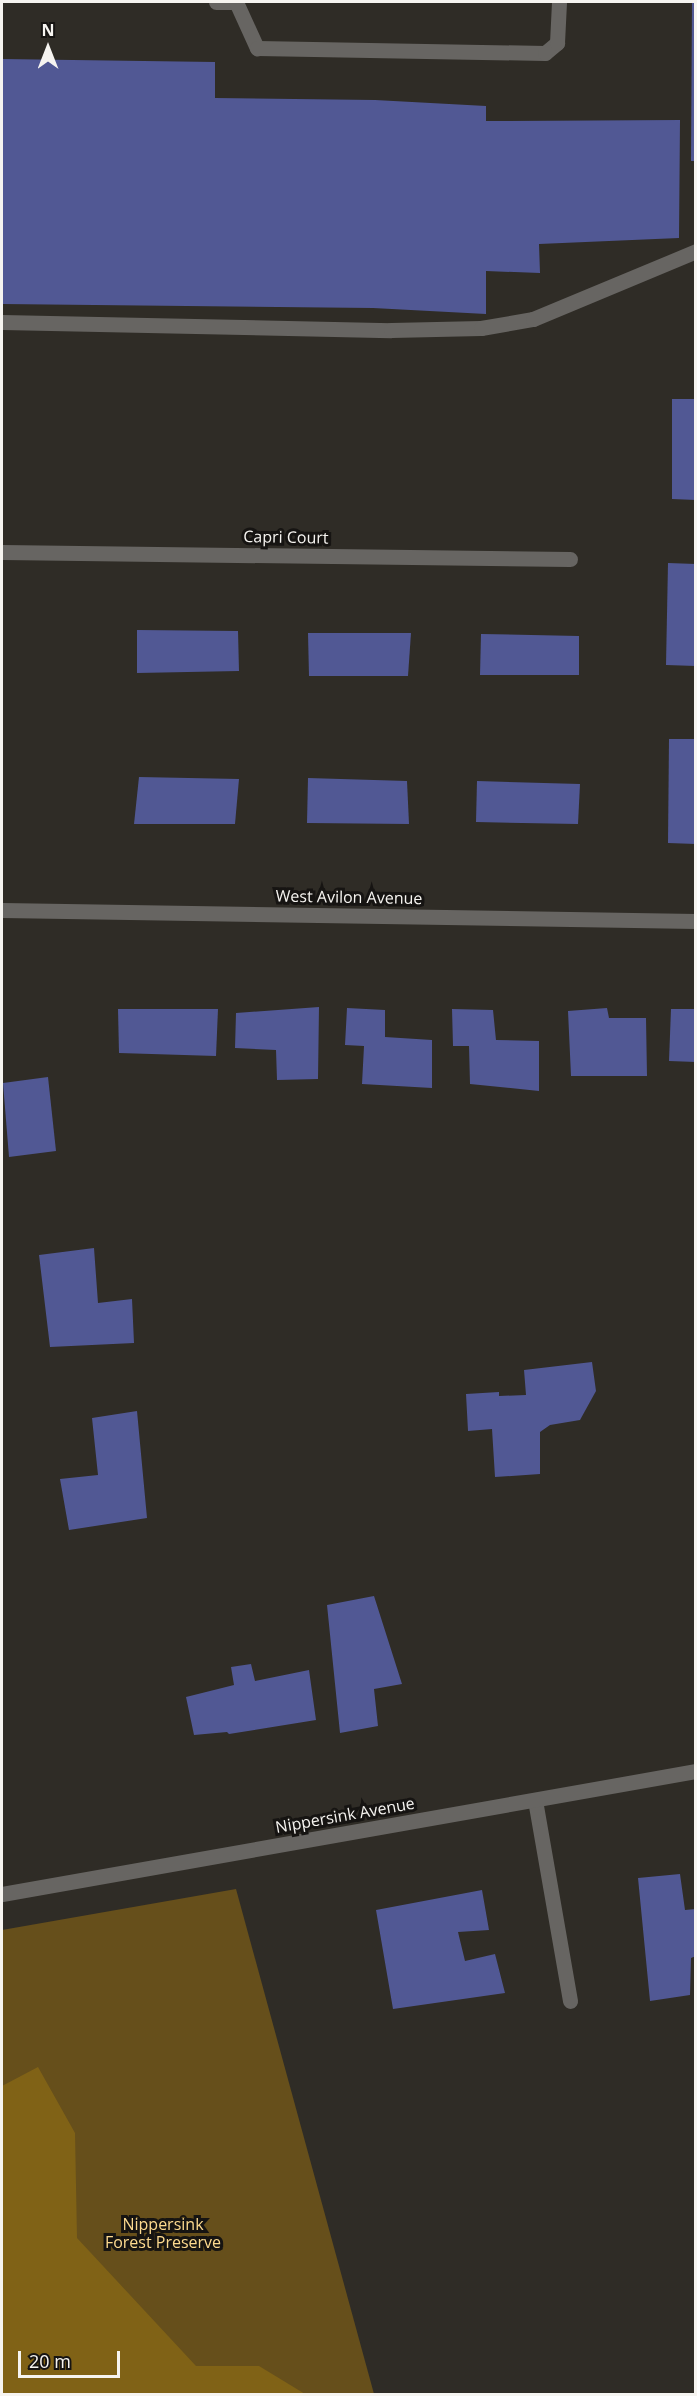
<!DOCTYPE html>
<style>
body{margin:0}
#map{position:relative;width:697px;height:2396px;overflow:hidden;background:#2f2c26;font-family:"Open Sans",sans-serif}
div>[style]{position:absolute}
.green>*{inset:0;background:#664f1b}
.water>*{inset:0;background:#806216}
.building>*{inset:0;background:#515894}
.minor>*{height:15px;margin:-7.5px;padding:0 7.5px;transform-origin:7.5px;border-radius:7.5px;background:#676562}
span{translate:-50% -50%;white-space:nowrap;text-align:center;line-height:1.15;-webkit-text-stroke:6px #161412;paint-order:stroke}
.street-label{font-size:16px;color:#f6f4f0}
.park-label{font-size:16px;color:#fdda8f}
.frame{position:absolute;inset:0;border:3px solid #f6f4f0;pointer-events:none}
.north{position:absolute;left:18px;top:18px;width:60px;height:60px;-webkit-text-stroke:4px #161412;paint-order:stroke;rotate:0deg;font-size:16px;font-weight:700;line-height:24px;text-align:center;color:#f6f4f0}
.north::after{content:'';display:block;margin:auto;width:21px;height:27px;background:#f6f4f0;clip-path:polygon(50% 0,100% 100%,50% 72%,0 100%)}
.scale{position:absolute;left:18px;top:2351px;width:102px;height:27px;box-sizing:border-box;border:3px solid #f6f4f0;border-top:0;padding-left:8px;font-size:18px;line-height:21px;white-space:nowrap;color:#f6f4f0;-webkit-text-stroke:4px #161412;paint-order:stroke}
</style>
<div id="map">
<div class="green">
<i style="clip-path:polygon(236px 1889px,374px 2394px,2px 2394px,2px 1930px)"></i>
</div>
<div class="water">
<i style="clip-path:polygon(38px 2067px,75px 2133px,77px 2238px,196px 2366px,259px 2366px,305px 2394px,2px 2394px,2px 2086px)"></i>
</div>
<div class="building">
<i style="clip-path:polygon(692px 2px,696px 2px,696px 161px,691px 161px)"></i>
<i style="clip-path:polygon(2px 59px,215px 62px,215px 98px,375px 100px,486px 106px,486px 121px,680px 120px,679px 238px,539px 244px,540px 273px,486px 271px,486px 314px,373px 308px,2px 304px)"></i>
<i style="clip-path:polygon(672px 399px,696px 399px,696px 500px,672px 499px)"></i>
<i style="clip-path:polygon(668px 563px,696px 564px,696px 666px,666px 665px)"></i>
<i style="clip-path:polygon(137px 630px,238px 631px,239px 671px,137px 673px)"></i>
<i style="clip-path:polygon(308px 633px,411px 633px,408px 676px,309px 676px)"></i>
<i style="clip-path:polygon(481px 634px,579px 636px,579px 675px,480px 675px)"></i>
<i style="clip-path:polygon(669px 739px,696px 739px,696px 844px,668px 843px)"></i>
<i style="clip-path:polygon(139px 777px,239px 779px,235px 824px,134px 824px)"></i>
<i style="clip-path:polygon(308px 778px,407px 781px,409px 824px,307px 823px)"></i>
<i style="clip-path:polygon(477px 781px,580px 784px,578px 824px,476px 822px)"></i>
<i style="clip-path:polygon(319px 1007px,318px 1079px,277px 1080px,276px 1050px,235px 1048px,236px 1013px)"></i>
<i style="clip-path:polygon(347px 1008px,385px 1010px,385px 1037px,432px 1040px,432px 1088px,362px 1084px,364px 1046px,345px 1045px)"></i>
<i style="clip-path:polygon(607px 1008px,609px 1018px,646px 1018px,647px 1076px,571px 1076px,568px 1011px)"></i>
<i style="clip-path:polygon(118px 1009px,218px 1009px,216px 1056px,119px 1053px)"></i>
<i style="clip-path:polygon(452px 1009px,493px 1010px,496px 1040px,539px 1041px,539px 1091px,470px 1084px,469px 1046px,453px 1046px)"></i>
<i style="clip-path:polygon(671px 1009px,696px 1009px,696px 1062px,669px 1061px)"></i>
<i style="clip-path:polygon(48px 1077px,56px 1151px,9px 1157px,3px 1083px)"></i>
<i style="clip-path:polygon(94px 1248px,98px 1303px,132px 1299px,134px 1343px,50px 1347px,39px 1255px)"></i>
<i style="clip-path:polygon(592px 1362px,596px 1391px,580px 1420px,550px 1425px,540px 1432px,540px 1474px,495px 1477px,492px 1429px,468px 1431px,466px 1394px,499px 1392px,499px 1396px,526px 1395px,524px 1370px)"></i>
<i style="clip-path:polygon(137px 1411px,147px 1518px,69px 1530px,60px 1479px,98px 1475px,92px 1418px)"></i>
<i style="clip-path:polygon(374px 1596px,402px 1684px,374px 1689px,378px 1726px,340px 1733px,327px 1605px)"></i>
<i style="clip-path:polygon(251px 1664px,255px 1681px,309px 1670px,316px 1720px,229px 1734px,227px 1732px,194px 1735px,186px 1697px,234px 1685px,231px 1667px)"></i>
<i style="clip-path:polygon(680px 1874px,685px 1910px,696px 1909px,696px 1956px,691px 1958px,690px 1995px,650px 2001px,638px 1878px)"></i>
<i style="clip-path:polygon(482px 1890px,489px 1930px,458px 1932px,465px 1961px,495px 1954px,505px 1993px,393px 2009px,376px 1910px)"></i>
</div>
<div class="minor">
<i style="left:216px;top:2px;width:20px"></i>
<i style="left:236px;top:2px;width:51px;rotate:65.5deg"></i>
<i style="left:257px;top:48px;width:288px;rotate:1deg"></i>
<i style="left:545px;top:53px;width:16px;rotate:-40deg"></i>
<i style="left:557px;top:43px;width:41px;rotate:-87.2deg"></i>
<i style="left:2px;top:322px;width:389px;rotate:1.2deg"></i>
<i style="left:391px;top:330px;width:90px;rotate:-1.3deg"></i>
<i style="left:481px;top:328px;width:53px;rotate:-9.8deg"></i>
<i style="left:533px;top:319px;width:177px;rotate:-22.6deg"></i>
<i style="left:2px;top:552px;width:568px;rotate:0.71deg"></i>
<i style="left:2px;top:910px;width:694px;rotate:0.91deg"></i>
<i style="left:535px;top:1800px;width:204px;rotate:80.1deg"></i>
<i style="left:2px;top:1894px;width:705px;rotate:-10.05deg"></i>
</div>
<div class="street-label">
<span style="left:286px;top:537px;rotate:1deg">Capri Court</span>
<span style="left:349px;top:897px;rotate:1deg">West Avilon Avenue</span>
<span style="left:345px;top:1815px;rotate:-10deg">Nippersink Avenue</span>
</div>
<div class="park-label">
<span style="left:163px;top:2233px">Nippersink<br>Forest Preserve</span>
</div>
<div class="frame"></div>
<div class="north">N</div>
<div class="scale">20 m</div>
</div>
